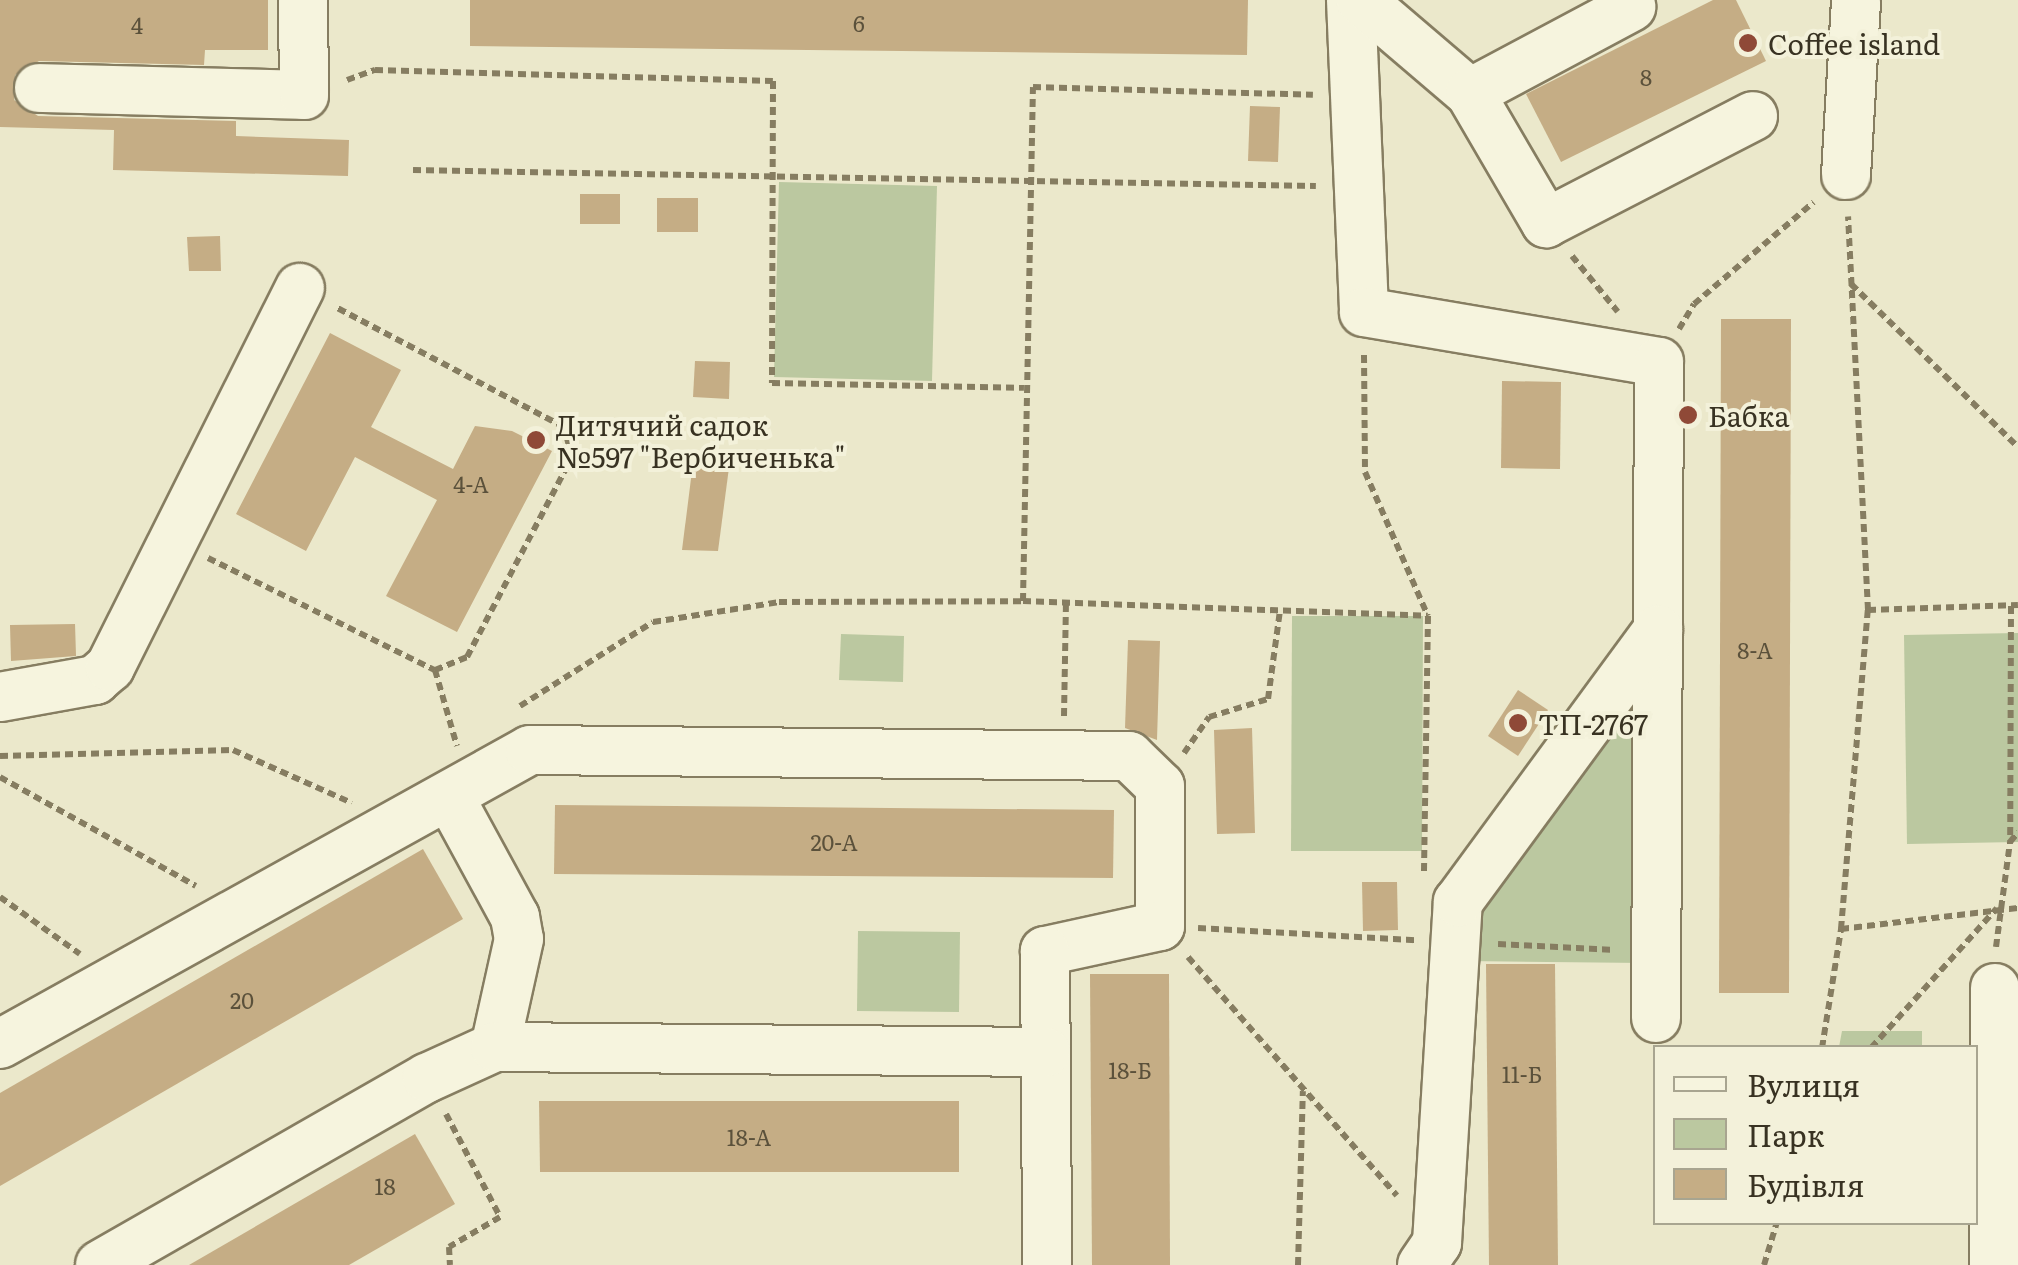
<!DOCTYPE html>
<meta charset="utf-8">
<style>
body{margin:0}
#map{position:relative;width:2018px;height:1265px;overflow:hidden;background:#ebe8cb;font-family:Literata,serif}
div>[style]{position:absolute}
.green>*{inset:0;background:#bbc8a0}
.building>*{inset:0;background:#c5ad85}
.path>*{height:6px;margin-top:-3px;transform-origin:0;background:repeating-linear-gradient(90deg,#867d61 0 8px,transparent 0 13px)}
.roads{filter:drop-shadow(2px 0 #867d61) drop-shadow(-2px 0 #867d61) drop-shadow(0 2px #867d61) drop-shadow(0 -2px #867d61)}
.minor>*{height:48px;margin:-24px;padding:0 24px;transform-origin:24px;border-radius:24px;background:#f6f4de}
.dots>*{width:28px;height:28px;translate:-50% -50%;box-sizing:border-box;border:5px solid #f3f1da;border-radius:50%}
span{translate:-50% -50%;white-space:nowrap;text-align:center;line-height:1.15;-webkit-text-stroke:8px #f3f1da;paint-order:stroke}
.number-label{font-size:22px;color:#5b513b}
.number-label span{-webkit-text-stroke-width:0}
.poi-label{font-size:28px;color:#383222}
.left{translate:0 -50%;text-align:left}
.legend{position:absolute;left:1653px;top:1045px;width:325px;height:180px;box-sizing:border-box;background:#f3f1da;border:2px solid #a8a590;margin:0;padding:12px 18px;list-style:none;font-size:30px;color:#383222}
.legend li{display:flex;align-items:center;gap:20px;height:50px}
.legend b{width:50px;border:2px solid #a8a590}
</style>
<div id="map">
<div class="green">
<i style="clip-path:polygon(779px 182px,937px 186px,932px 381px,774px 377px)"></i>
<i style="clip-path:polygon(1292px 616px,1423px 616px,1422px 851px,1291px 851px)"></i>
<i style="clip-path:polygon(2018px 633px,2018px 842px,1907px 844px,1904px 635px)"></i>
<i style="clip-path:polygon(841px 634px,904px 636px,903px 682px,839px 680px)"></i>
<i style="clip-path:polygon(1645px 680px,1644px 963px,1466px 961px,1469px 886px)"></i>
<i style="clip-path:polygon(858px 931px,960px 932px,959px 1012px,857px 1011px)"></i>
<i style="clip-path:polygon(1842px 1031px,1922px 1031px,1922px 1047px,1839px 1047px)"></i>
</div>
<div class="building">
<i style="clip-path:polygon(0 0,268px 0,268px 50px,205px 50px,204px 65px,39px 61px,15px 75px,14px 100px,38px 116px,236px 121px,236px 136px,349px 140px,348px 176px,113px 170px,114px 130px,0 127px)"></i>
<i style="clip-path:polygon(470px 0,1248px 0,1247px 55px,470px 46px)"></i>
<i style="clip-path:polygon(1713px 0,1736px 0,1766px 61px,1561px 162px,1526px 94px)"></i>
<i style="clip-path:polygon(1250px 106px,1280px 107px,1278px 162px,1248px 161px)"></i>
<i style="clip-path:polygon(580px 194px,620px 194px,620px 224px,580px 224px)"></i>
<i style="clip-path:polygon(657px 198px,698px 198px,698px 232px,657px 232px)"></i>
<i style="clip-path:polygon(220px 236px,221px 271px,189px 271px,187px 237px)"></i>
<i style="clip-path:polygon(1721px 319px,1791px 319px,1789px 993px,1719px 993px)"></i>
<i style="clip-path:polygon(330px 333px,401px 370px,371px 427px,453px 469px,475px 426px,512px 431px,552px 451px,457px 632px,386px 596px,437px 500px,355px 457px,306px 551px,236px 514px)"></i>
<i style="clip-path:polygon(695px 361px,730px 362px,729px 399px,693px 397px)"></i>
<i style="clip-path:polygon(1502px 381px,1561px 382px,1560px 469px,1501px 468px)"></i>
<i style="clip-path:polygon(694px 455px,730px 460px,718px 551px,682px 550px)"></i>
<i style="clip-path:polygon(75px 624px,76px 656px,11px 661px,10px 625px)"></i>
<i style="clip-path:polygon(1128px 640px,1160px 641px,1157px 740px,1125px 728px)"></i>
<i style="clip-path:polygon(1518px 690px,1548px 710px,1518px 756px,1488px 736px)"></i>
<i style="clip-path:polygon(1252px 728px,1255px 833px,1217px 834px,1214px 730px)"></i>
<i style="clip-path:polygon(555px 805px,1114px 810px,1113px 878px,554px 874px)"></i>
<i style="clip-path:polygon(423px 849px,463px 919px,0 1186px,0 1093px)"></i>
<i style="clip-path:polygon(1362px 882px,1397px 882px,1398px 930px,1363px 931px)"></i>
<i style="clip-path:polygon(1486px 964px,1555px 964px,1558px 1265px,1489px 1265px)"></i>
<i style="clip-path:polygon(1090px 974px,1169px 974px,1170px 1265px,1092px 1265px)"></i>
<i style="clip-path:polygon(539px 1101px,959px 1101px,959px 1172px,540px 1172px)"></i>
<i style="clip-path:polygon(415px 1134px,455px 1204px,349px 1265px,189px 1265px)"></i>
</div>
<div class="path">
<i style="left:347px;top:80px;width:30px;rotate:-20deg"></i>
<i style="left:375px;top:70px;width:398px;rotate:1.6deg"></i>
<i style="left:773px;top:81px;width:302px;rotate:90.2deg"></i>
<i style="left:772px;top:383px;width:252px;rotate:1.1deg"></i>
<i style="left:413px;top:170px;width:903px;rotate:1.02deg"></i>
<i style="left:1572px;top:256px;width:72px;rotate:50.6deg"></i>
<i style="left:1851px;top:284px;width:233px;rotate:44.3deg"></i>
<i style="left:1679px;top:329px;width:29px;rotate:-59deg"></i>
<i style="left:1694px;top:304px;width:157px;rotate:-40.4deg"></i>
<i style="left:1364px;top:355px;width:117px;rotate:89.5deg"></i>
<i style="left:1365px;top:472px;width:157px;rotate:66.4deg"></i>
<i style="left:1428px;top:616px;width:258px;rotate:90.9deg"></i>
<i style="left:208px;top:558px;width:253px;rotate:26.3deg"></i>
<i style="left:435px;top:670px;width:35px;rotate:-22deg"></i>
<i style="left:467px;top:657px;width:226px;rotate:-62.3deg"></i>
<i style="left:572px;top:457px;width:31px;rotate:-105deg"></i>
<i style="left:564px;top:427px;width:256px;rotate:-152.3deg"></i>
<i style="left:1023px;top:601px;width:514px;rotate:-88.89deg"></i>
<i style="left:1033px;top:87px;width:280px;rotate:1.6deg"></i>
<i style="left:2011px;top:606px;width:236px;rotate:90.2deg"></i>
<i style="left:2010px;top:842px;width:13px;rotate:-51deg"></i>
<i style="left:1868px;top:610px;width:150px;rotate:-1.9deg"></i>
<i style="left:435px;top:670px;width:79px;rotate:73.9deg"></i>
<i style="left:520px;top:706px;width:157px;rotate:-32.3deg"></i>
<i style="left:653px;top:622px;width:128px;rotate:-9deg"></i>
<i style="left:779px;top:602px;width:244px;rotate:-0.2deg"></i>
<i style="left:1023px;top:601px;width:405px;rotate:2.1deg"></i>
<i style="left:1064px;top:716px;width:113px;rotate:-89deg"></i>
<i style="left:1184px;top:753px;width:44px;rotate:-55.2deg"></i>
<i style="left:1209px;top:717px;width:62px;rotate:-17deg"></i>
<i style="left:1268px;top:699px;width:90px;rotate:-82.3deg"></i>
<i style="left:0;top:756px;width:233px;rotate:-1.5deg"></i>
<i style="left:233px;top:750px;width:130px;rotate:24deg"></i>
<i style="left:0;top:777px;width:224px;rotate:29.1deg"></i>
<i style="left:0;top:897px;width:98px;rotate:35.5deg"></i>
<i style="left:1198px;top:928px;width:218px;rotate:3.2deg"></i>
<i style="left:1841px;top:929px;width:178px;rotate:-6.8deg"></i>
<i style="left:1498px;top:944px;width:117px;rotate:2.9deg"></i>
<i style="left:1996px;top:947px;width:106px;rotate:-82.4deg"></i>
<i style="left:1188px;top:957px;width:317px;rotate:48.8deg"></i>
<i style="left:1822px;top:1048px;width:121px;rotate:-80.9deg"></i>
<i style="left:1841px;top:929px;width:320px;rotate:-85.2deg"></i>
<i style="left:1868px;top:610px;width:394px;rotate:-92.9deg"></i>
<i style="left:1871px;top:1048px;width:188px;rotate:-48deg"></i>
<i style="left:446px;top:1114px;width:116px;rotate:62.3deg"></i>
<i style="left:500px;top:1217px;width:59px;rotate:149.5deg"></i>
<i style="left:449px;top:1247px;width:18px;rotate:87deg"></i>
<i style="left:1298px;top:1265px;width:174px;rotate:-88.4deg"></i>
<i style="left:1764px;top:1265px;width:45px;rotate:-73.2deg"></i>
</div>
<div class="roads">
<div class="minor">
<i style="left:1351px;top:0;width:312px;rotate:87.6deg"></i>
<i style="left:1364px;top:312px;width:299px;rotate:9.6deg"></i>
<i style="left:1659px;top:362px;width:656px;rotate:90.26deg"></i>
<i style="left:1361px;top:0;width:143px;rotate:40.5deg"></i>
<i style="left:1470px;top:93px;width:151px;rotate:59.7deg"></i>
<i style="left:1546px;top:223px;width:233px;rotate:-27.3deg"></i>
<i style="left:39px;top:88px;width:265px;rotate:1.5deg"></i>
<i style="left:304px;top:95px;width:95px;rotate:-90.6deg"></i>
<i style="left:1470px;top:93px;width:183px;rotate:-28.1deg"></i>
<i style="left:1846px;top:175px;width:175px;rotate:-86.7deg"></i>
<i style="left:0;top:697px;width:97px;rotate:-10.1deg"></i>
<i style="left:95px;top:680px;width:20px;rotate:-41deg"></i>
<i style="left:110px;top:667px;width:424px;rotate:-63.4deg"></i>
<i style="left:449px;top:796px;width:138px;rotate:61.4deg"></i>
<i style="left:515px;top:917px;width:22px;rotate:80deg"></i>
<i style="left:519px;top:939px;width:111px;rotate:102.5deg"></i>
<i style="left:0;top:1044px;width:606px;rotate:-29.02deg"></i>
<i style="left:530px;top:750px;width:599px;rotate:0.57deg"></i>
<i style="left:1129px;top:756px;width:43px;rotate:44.1deg"></i>
<i style="left:1160px;top:786px;width:140px;rotate:90deg"></i>
<i style="left:1160px;top:926px;width:118px;rotate:167.7deg"></i>
<i style="left:1045px;top:951px;width:314px;rotate:89.6deg"></i>
<i style="left:100px;top:1265px;width:377px;rotate:-29.8deg"></i>
<i style="left:427px;top:1078px;width:75px;rotate:-24.5deg"></i>
<i style="left:495px;top:1047px;width:551px;rotate:0.52deg"></i>
<i style="left:1422px;top:1265px;width:27px;rotate:-56deg"></i>
<i style="left:1437px;top:1243px;width:342px;rotate:-86.5deg"></i>
<i style="left:1458px;top:902px;width:338px;rotate:-53.7deg"></i>
<i style="left:1994px;top:1265px;width:277px;rotate:-89.8deg"></i>
</div>
</div>
<div class="dots">
<i style="left:1748px;top:43px;background:#8f4937"></i>
<i style="left:1688px;top:415px;background:#8f4937"></i>
<i style="left:536px;top:440px;background:#8f4937"></i>
<i style="left:1518px;top:723px;background:#8f4937"></i>
</div>
<div class="number-label">
<span style="left:859px;top:23px">6</span>
<span style="left:137px;top:25px">4</span>
<span style="left:1646px;top:77px">8</span>
<span style="left:471px;top:484px">4-А</span>
<span style="left:1755px;top:650px">8-А</span>
<span style="left:834px;top:842px">20-А</span>
<span style="left:242px;top:1000px">20</span>
<span style="left:1130px;top:1070px">18-Б</span>
<span style="left:1522px;top:1074px">11-Б</span>
<span style="left:749px;top:1137px">18-А</span>
<span style="left:385px;top:1186px">18</span>
</div>
<div class="poi-label">
<span class="left" style="left:1768px;top:43px">Coffee island</span>
<span class="left" style="left:1708px;top:415px">Бабка</span>
<span class="left" style="left:556px;top:440px">Дитячий садок<br>№597 "Вербиченька"</span>
<span class="left" style="left:1538px;top:723px">ТП-2767</span>
</div>
<ul class="legend">
<li><b style="height:12px;background:#f6f4de"></b>Вулиця</li>
<li><b style="height:28px;background:#bbc8a0"></b>Парк</li>
<li><b style="height:28px;background:#c5ad85"></b>Будівля</li>
</ul>
</div>
